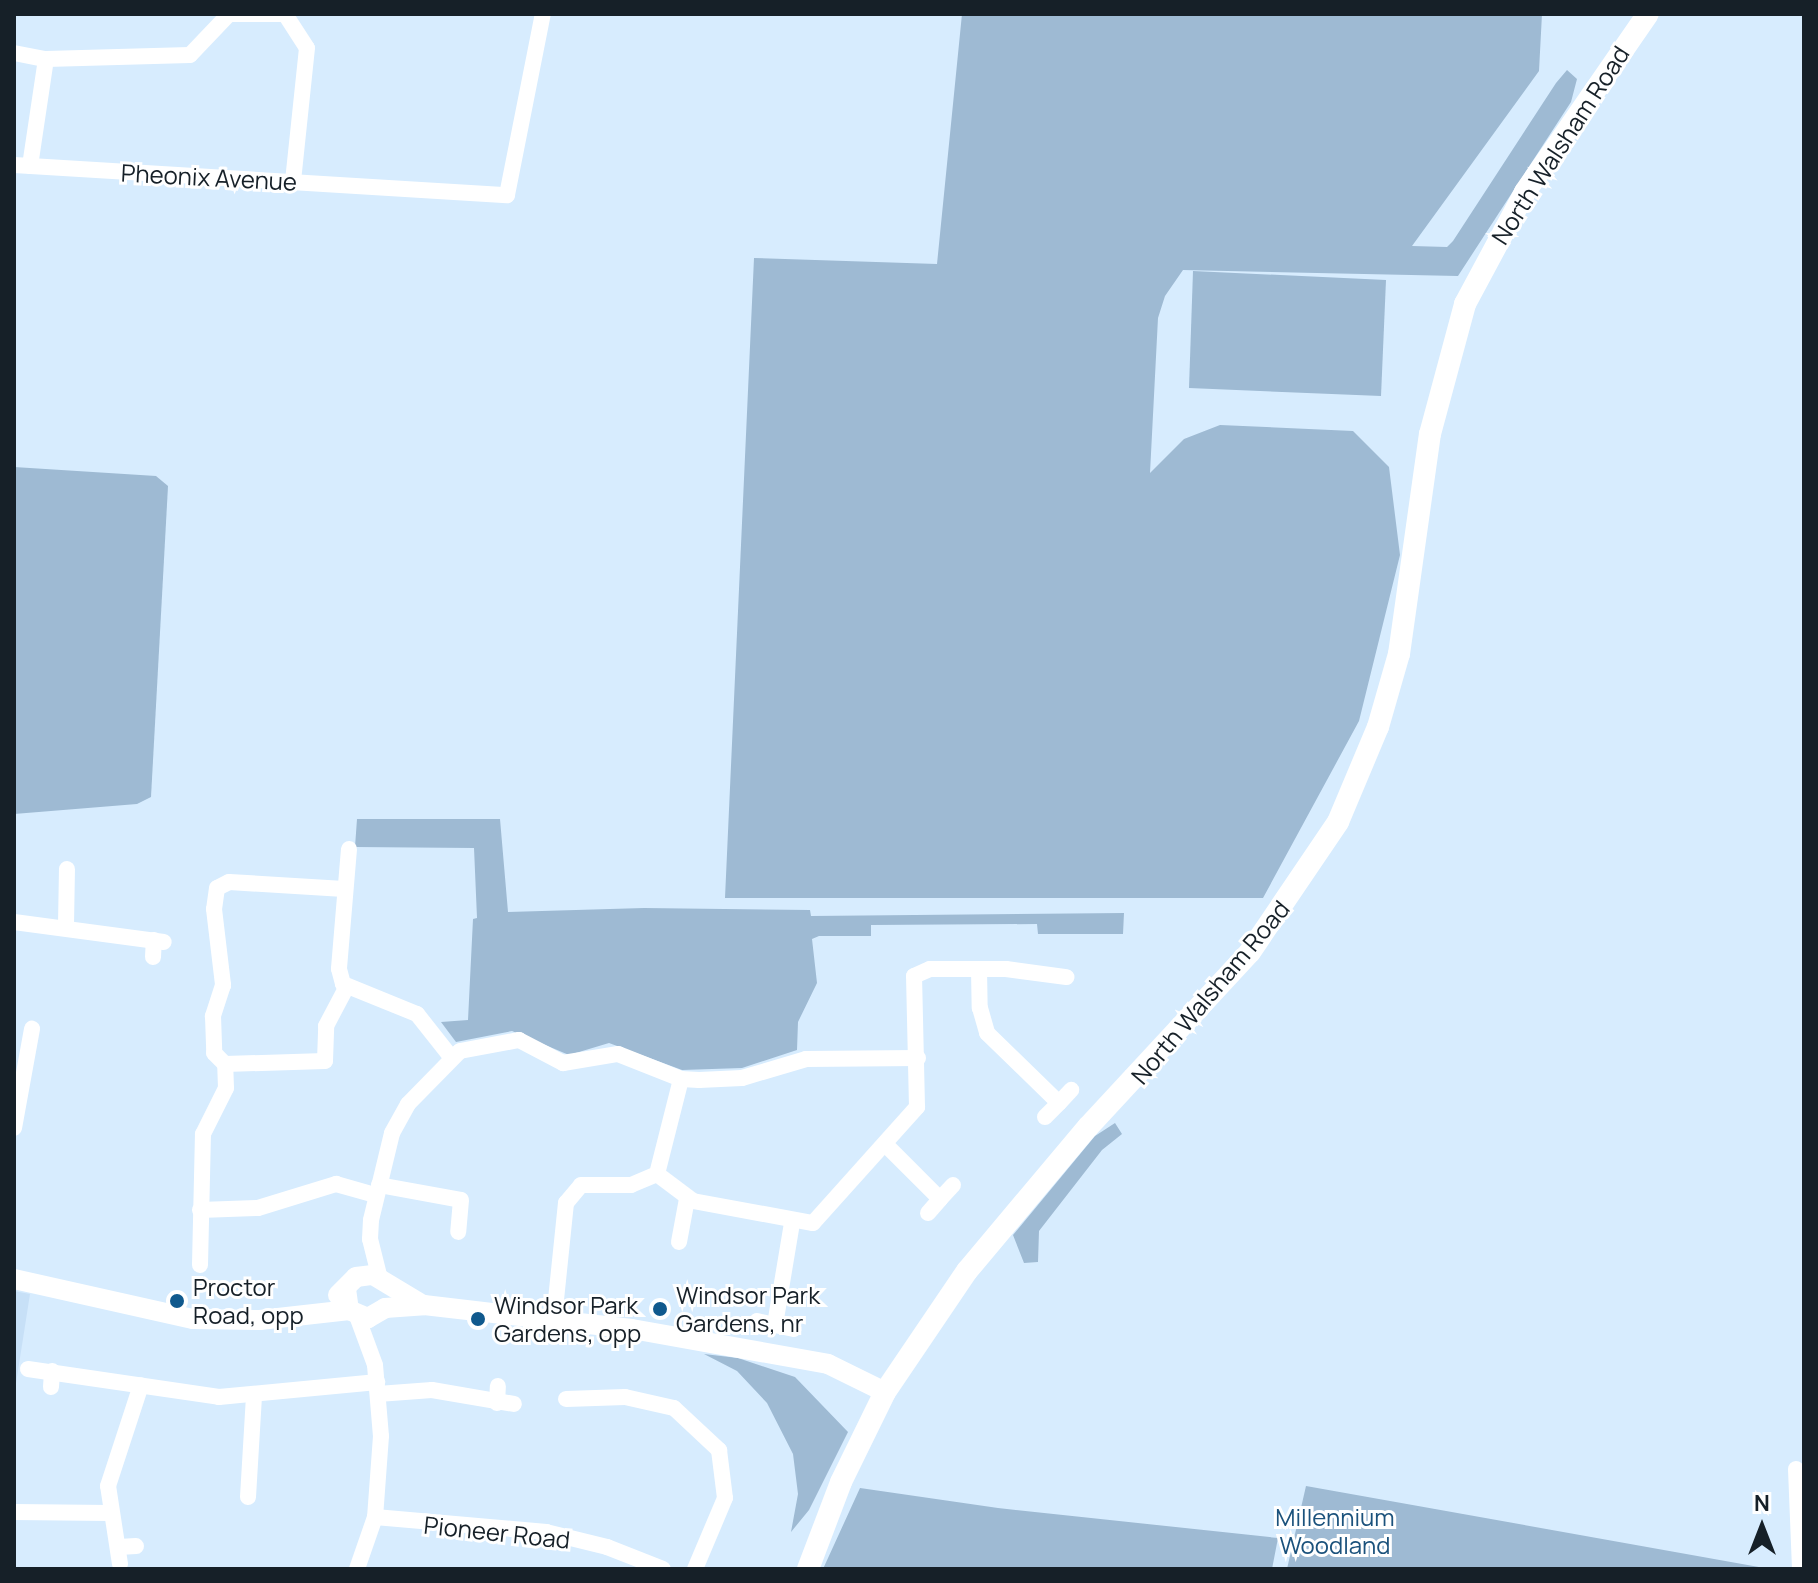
<!DOCTYPE html>
<style>
body{margin:0}
#map{position:relative;width:1818px;height:1583px;overflow:hidden;background:#d7ecfe;font-family:Manrope,sans-serif}
div>[style]{position:absolute}
.built>*{inset:0;background:#c7e0f7}
.green>*{inset:0;background:#9ebad3}
.minor>*{height:16px;margin:-8px;padding:0 8px;transform-origin:8px;border-radius:8px;background:#fff}
.tertiary>*{height:20px;margin:-10px;padding:0 10px;transform-origin:10px;border-radius:10px;background:#fff}
.secondary>*{height:22px;margin:-11px;padding:0 11px;transform-origin:11px;border-radius:11px;background:#fff}
.dots>*{width:22px;height:22px;translate:-50% -50%;box-sizing:border-box;border:4px solid #fff;border-radius:50%}
span{translate:-50% -50%;white-space:nowrap;text-align:center;line-height:1.15;-webkit-text-stroke:6px #fff;paint-order:stroke}
.street-label{font-size:24px;color:#162028}
.poi-label{font-size:24px;color:#162028}
.left{translate:0 -50%;text-align:left}
.park-label{font-size:24px;color:#1b527c}
.frame{position:absolute;inset:0;border:16px solid #162028;pointer-events:none}
.north{position:absolute;left:1722px;top:1487px;width:80px;height:80px;-webkit-text-stroke:6px #fff;paint-order:stroke;rotate:0deg;font-size:22px;font-weight:700;line-height:32px;text-align:center;color:#162028}
.north::after{content:'';display:block;margin:auto;width:28px;height:36px;background:#162028;clip-path:polygon(50% 0,100% 100%,50% 72%,0 100%)}
</style>
<div id="map">
<div class="built">
<i style="clip-path:polygon(14px 1291px,30px 1294px,14px 1396px)"></i>
</div>
<div class="green">
<i style="clip-path:polygon(962px 14px,1542px 14px,1539px 71px,1412px 246px,1447px 247px,1453px 241px,1556px 83px,1567px 70px,1577px 79px,1571px 102px,1458px 276px,1183px 270px,1165px 296px,1158px 318px,1150px 473px,1184px 439px,1220px 425px,1353px 431px,1389px 467px,1400px 555px,1359px 721px,1263px 898px,725px 898px,754px 258px,937px 264px)"></i>
<i style="clip-path:polygon(1193px 271px,1386px 280px,1381px 396px,1189px 388px)"></i>
<i style="clip-path:polygon(14px 467px,156px 476px,168px 486px,151px 797px,137px 804px,14px 814px)"></i>
<i style="clip-path:polygon(357px 819px,500px 819px,508px 912px,644px 908px,810px 910px,811px 916px,1124px 913px,1123px 934px,1038px 934px,1037px 924px,871px 925px,871px 936px,819px 936px,812px 939px,817px 983px,798px 1022px,797px 1050px,742px 1068px,682px 1070px,609px 1043px,569px 1055px,512px 1031px,456px 1042px,441px 1022px,468px 1020px,473px 919px,477px 918px,474px 848px,355px 847px)"></i>
<i style="clip-path:polygon(1115px 1123px,1122px 1134px,1102px 1150px,1039px 1231px,1038px 1262px,1024px 1263px,1013px 1235px,1095px 1136px)"></i>
<i style="clip-path:polygon(704px 1354px,738px 1358px,795px 1377px,848px 1432px,809px 1510px,791px 1532px,798px 1494px,793px 1454px,767px 1403px,737px 1371px)"></i>
<i style="clip-path:polygon(1306px 1486px,1770px 1569px,1287px 1569px)"></i>
<i style="clip-path:polygon(860px 1488px,998px 1508px,1278px 1538px,1272px 1569px,823px 1569px)"></i>
</div>
<div class="minor">
<i style="left:285px;top:14px;width:40px;rotate:57.1deg"></i>
<i style="left:307px;top:48px;width:135px;rotate:96deg"></i>
<i style="left:14px;top:53px;width:33px;rotate:11deg"></i>
<i style="left:46px;top:59px;width:144px;rotate:-1.6deg"></i>
<i style="left:190px;top:55px;width:57px;rotate:-46.4deg"></i>
<i style="left:229px;top:14px;width:57px"></i>
<i style="left:14px;top:165px;width:494px;rotate:3.5deg"></i>
<i style="left:507px;top:195px;width:185px;rotate:-78.8deg"></i>
<i style="left:30px;top:166px;width:108px;rotate:-81.5deg"></i>
<i style="left:349px;top:849px;width:120px;rotate:94.8deg"></i>
<i style="left:339px;top:969px;width:16px;rotate:75deg"></i>
<i style="left:343px;top:984px;width:80px;rotate:22.1deg"></i>
<i style="left:417px;top:1014px;width:55px;rotate:51.7deg"></i>
<i style="left:344px;top:889px;width:115px;rotate:-176.5deg"></i>
<i style="left:229px;top:882px;width:13px;rotate:153deg"></i>
<i style="left:217px;top:888px;width:21px;rotate:98deg"></i>
<i style="left:214px;top:909px;width:77px;rotate:83.2deg"></i>
<i style="left:223px;top:985px;width:33px;rotate:108deg"></i>
<i style="left:213px;top:1016px;width:37px;rotate:88deg"></i>
<i style="left:214px;top:1053px;width:16px;rotate:45deg"></i>
<i style="left:225px;top:1064px;width:100px;rotate:-1.7deg"></i>
<i style="left:325px;top:1061px;width:35px;rotate:-88deg"></i>
<i style="left:326px;top:1026px;width:43px;rotate:-62.2deg"></i>
<i style="left:14px;top:922px;width:151px;rotate:7.6deg"></i>
<i style="left:66px;top:925px;width:56px;rotate:-89deg"></i>
<i style="left:153px;top:957px;width:17px;rotate:-87deg"></i>
<i style="left:979px;top:969px;width:39px;rotate:89deg"></i>
<i style="left:980px;top:1008px;width:26px;rotate:74deg"></i>
<i style="left:987px;top:1033px;width:100px;rotate:44.2deg"></i>
<i style="left:1059px;top:1103px;width:18px;rotate:-47deg"></i>
<i style="left:1045px;top:1117px;width:20px;rotate:-45deg"></i>
<i style="left:14px;top:1128px;width:101px;rotate:-79.7deg"></i>
<i style="left:885px;top:1144px;width:78px;rotate:45deg"></i>
<i style="left:940px;top:1199px;width:19px;rotate:-47deg"></i>
<i style="left:657px;top:1174px;width:45px;rotate:36.9deg"></i>
<i style="left:693px;top:1201px;width:122px;rotate:10.4deg"></i>
<i style="left:813px;top:1223px;width:156px;rotate:-48.1deg"></i>
<i style="left:917px;top:1107px;width:131px;rotate:-91.3deg"></i>
<i style="left:914px;top:976px;width:17px;rotate:-24deg"></i>
<i style="left:930px;top:969px;width:76px"></i>
<i style="left:1006px;top:969px;width:61px;rotate:7.6deg"></i>
<i style="left:379px;top:1185px;width:83px;rotate:10.4deg"></i>
<i style="left:461px;top:1200px;width:32px;rotate:95deg"></i>
<i style="left:200px;top:1210px;width:58px;rotate:-2deg"></i>
<i style="left:258px;top:1208px;width:82px;rotate:-17.1deg"></i>
<i style="left:336px;top:1184px;width:41px;rotate:15.8deg"></i>
<i style="left:928px;top:1213px;width:18px;rotate:-49deg"></i>
<i style="left:792px;top:1223px;width:103px;rotate:99.5deg"></i>
<i style="left:775px;top:1325px;width:19px;rotate:12deg"></i>
<i style="left:679px;top:1242px;width:44px;rotate:-79.5deg"></i>
<i style="left:200px;top:1265px;width:131px;rotate:-88.7deg"></i>
<i style="left:203px;top:1134px;width:51px;rotate:-63.4deg"></i>
<i style="left:226px;top:1088px;width:24px;rotate:-92deg"></i>
<i style="left:380px;top:1279px;width:41px;rotate:-104deg"></i>
<i style="left:370px;top:1239px;width:19px;rotate:-87deg"></i>
<i style="left:371px;top:1220px;width:89px;rotate:-76.4deg"></i>
<i style="left:392px;top:1133px;width:33px;rotate:-61deg"></i>
<i style="left:408px;top:1104px;width:74px;rotate:-45.5deg"></i>
<i style="left:460px;top:1051px;width:60px;rotate:-10.6deg"></i>
<i style="left:519px;top:1040px;width:50px;rotate:27.6deg"></i>
<i style="left:563px;top:1063px;width:56px;rotate:-9.3deg"></i>
<i style="left:618px;top:1054px;width:68px;rotate:21.6deg"></i>
<i style="left:681px;top:1079px;width:18px;rotate:3deg"></i>
<i style="left:699px;top:1080px;width:43px;rotate:-2.7deg"></i>
<i style="left:742px;top:1078px;width:67px;rotate:-16.5deg"></i>
<i style="left:806px;top:1059px;width:112px;rotate:-0.5deg"></i>
<i style="left:357px;top:1316px;width:52px;rotate:69.8deg"></i>
<i style="left:375px;top:1365px;width:71px;rotate:85.2deg"></i>
<i style="left:381px;top:1436px;width:81px;rotate:94.2deg"></i>
<i style="left:375px;top:1517px;width:55px;rotate:109.1deg"></i>
<i style="left:554px;top:1319px;width:117px;rotate:-84.1deg"></i>
<i style="left:566px;top:1203px;width:23px;rotate:-50deg"></i>
<i style="left:581px;top:1185px;width:50px"></i>
<i style="left:631px;top:1185px;width:28px;rotate:-23deg"></i>
<i style="left:657px;top:1174px;width:98px;rotate:-75.8deg"></i>
<i style="left:757px;top:1321px;width:18px;rotate:13deg"></i>
<i style="left:28px;top:1369px;width:193px;rotate:8.3deg"></i>
<i style="left:219px;top:1397px;width:159px;rotate:-5.4deg"></i>
<i style="left:51px;top:1387px;width:16px;rotate:-86deg"></i>
<i style="left:378px;top:1394px;width:54px;rotate:-4.2deg"></i>
<i style="left:432px;top:1390px;width:83px;rotate:9.7deg"></i>
<i style="left:566px;top:1399px;width:59px;rotate:-1.9deg"></i>
<i style="left:625px;top:1397px;width:50px;rotate:12.7deg"></i>
<i style="left:674px;top:1408px;width:62px;rotate:43deg"></i>
<i style="left:719px;top:1450px;width:48px;rotate:82.9deg"></i>
<i style="left:725px;top:1498px;width:77px;rotate:112.9deg"></i>
<i style="left:497px;top:1403px;width:17px;rotate:-87deg"></i>
<i style="left:1796px;top:1469px;width:100px;rotate:87.7deg"></i>
<i style="left:248px;top:1497px;width:101px;rotate:-86.6deg"></i>
<i style="left:14px;top:1512px;width:96px;rotate:0.6deg"></i>
<i style="left:375px;top:1517px;width:172px;rotate:5deg"></i>
<i style="left:546px;top:1532px;width:63px;rotate:13.8deg"></i>
<i style="left:607px;top:1547px;width:60px;rotate:21.4deg"></i>
<i style="left:119px;top:1547px;width:17px;rotate:-3deg"></i>
<i style="left:120px;top:1564px;width:79px;rotate:-98.7deg"></i>
<i style="left:108px;top:1486px;width:106px;rotate:-71.9deg"></i>
</div>
<div class="tertiary">
<i style="left:14px;top:1279px;width:183px;rotate:12.6deg"></i>
<i style="left:193px;top:1319px;width:67px;rotate:0.9deg"></i>
<i style="left:260px;top:1320px;width:90px;rotate:-6.4deg"></i>
<i style="left:346px;top:1289px;width:21px;rotate:82deg"></i>
<i style="left:349px;top:1310px;width:21px;rotate:23deg"></i>
<i style="left:368px;top:1318px;width:20px;rotate:-30deg"></i>
<i style="left:385px;top:1308px;width:39px;rotate:-4deg"></i>
<i style="left:424px;top:1305px;width:209px;rotate:6.6deg"></i>
<i style="left:632px;top:1329px;width:199px;rotate:10.1deg"></i>
<i style="left:828px;top:1364px;width:64px;rotate:26.2deg"></i>
<i style="left:338px;top:1295px;width:25px;rotate:-45deg"></i>
<i style="left:356px;top:1277px;width:17px;rotate:-7deg"></i>
<i style="left:373px;top:1275px;width:56px;rotate:31.1deg"></i>
</div>
<div class="secondary">
<i style="left:808px;top:1569px;width:93px;rotate:-69.2deg"></i>
<i style="left:841px;top:1482px;width:100px;rotate:-63.9deg"></i>
<i style="left:885px;top:1392px;width:146px;rotate:-55.9deg"></i>
<i style="left:967px;top:1271px;width:188px;rotate:-50deg"></i>
<i style="left:1088px;top:1127px;width:238px;rotate:-47.2deg"></i>
<i style="left:1250px;top:952px;width:157px;rotate:-55.9deg"></i>
<i style="left:1338px;top:822px;width:103px;rotate:-67.2deg"></i>
<i style="left:1378px;top:727px;width:76px;rotate:-74deg"></i>
<i style="left:1399px;top:654px;width:222px;rotate:-82deg"></i>
<i style="left:1430px;top:434px;width:135px;rotate:-74.9deg"></i>
<i style="left:1465px;top:304px;width:127px;rotate:-61.8deg"></i>
<i style="left:1525px;top:192px;width:216px;rotate:-55.4deg"></i>
</div>
<div class="dots">
<i style="left:177px;top:1301px;background:#10598d"></i>
<i style="left:660px;top:1309px;background:#10598d"></i>
<i style="left:478px;top:1319px;background:#10598d"></i>
</div>
<div class="street-label">
<span style="left:1560px;top:145px;rotate:-57deg">North Walsham Road</span>
<span style="left:209px;top:177px;rotate:3deg">Pheonix Avenue</span>
<span style="left:1210px;top:992px;rotate:-50deg">North Walsham Road</span>
<span style="left:497px;top:1532px;rotate:6deg">Pioneer Road</span>
</div>
<div class="poi-label">
<span class="left" style="left:193px;top:1301px">Proctor<br>Road, opp</span>
<span class="left" style="left:676px;top:1309px">Windsor Park<br>Gardens, nr</span>
<span class="left" style="left:494px;top:1319px">Windsor Park<br>Gardens, opp</span>
</div>
<div class="park-label">
<span style="left:1335px;top:1531px">Millennium<br>Woodland</span>
</div>
<div class="frame"></div>
<div class="north">N</div>
</div>
